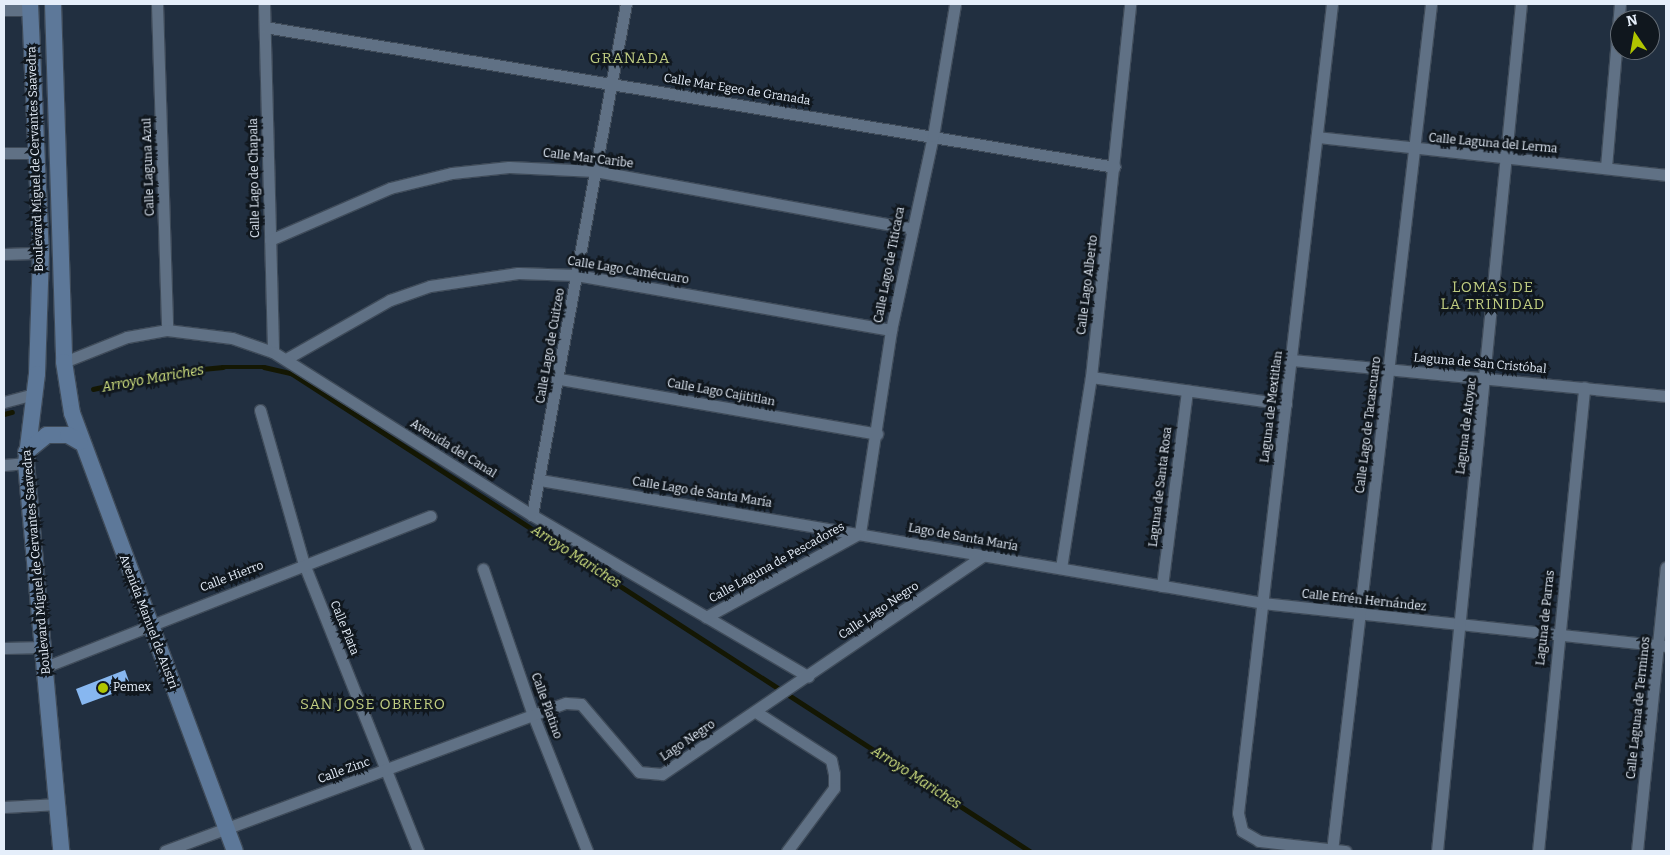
<!DOCTYPE html>
<meta charset="utf-8">
<style>
body{margin:0}
#map{position:relative;width:1670px;height:855px;overflow:hidden;background:#212f40;font-family:Bitter,serif}
div>[style]{position:absolute}
.stream>*{height:4.5px;margin:-2.25px;padding:0 2.25px;transform-origin:2.25px;border-radius:2.25px;background:#141703}
.building>*{inset:0;background:#87b7f0}
.roads{filter:drop-shadow(1px 0 #3f4b59) drop-shadow(-1px 0 #3f4b59) drop-shadow(0 1px #3f4b59) drop-shadow(0 -1px #3f4b59)}
.street>*{height:11px;margin:-5.5px;padding:0 5.5px;transform-origin:5.5px;border-radius:5.5px;background:#607185}
.secondary>*{height:16px;margin:-8px;padding:0 8px;transform-origin:8px;border-radius:8px;background:#5d7899}
.dots>*{width:14px;height:14px;translate:-50% -50%;box-sizing:border-box;border:2px solid #10171e;border-radius:50%}
span{translate:-50% -50%;white-space:nowrap;text-align:center;line-height:1.15;-webkit-text-stroke:5px #10171e;paint-order:stroke}
.street-label{font-size:12px;color:#e5eefa}
.poi-label{font-size:12px;color:#e5eefa}
.left{translate:0 -50%;text-align:left}
.water-label{font-size:14px;color:#d5e682;font-style:italic}
.quarter-label{font-size:15px;color:#bfcc81;letter-spacing:1px}
.frame{position:absolute;inset:0;border:5px solid #e5eefa;pointer-events:none}
.north{position:absolute;left:1610px;top:10px;width:50px;height:50px;box-sizing:border-box;background:#10171e;border:1px solid #656d76;border-radius:50%;rotate:348deg;font-size:14px;font-weight:700;line-height:20px;text-align:center;color:#e5eefa}
.north::after{content:'';display:block;margin:auto;width:18px;height:22px;background:#b0c500;clip-path:polygon(50% 0,100% 100%,50% 72%,0 100%)}
</style>
<div id="map">
<div class="stream">
<i style="left:93px;top:389px;width:80px;rotate:-12.3deg"></i>
<i style="left:171px;top:372px;width:52px;rotate:-5.5deg"></i>
<i style="left:223px;top:367px;width:41px"></i>
<i style="left:264px;top:367px;width:28px;rotate:13deg"></i>
<i style="left:291px;top:373px;width:880px;rotate:32.9deg"></i>
<i style="left:4px;top:414px;width:8px;rotate:-14deg"></i>
</div>
<div class="building">
<i style="clip-path:polygon(125px 670px,131px 687px,82px 705px,76px 689px)"></i>
</div>
<div class="roads">
<div class="street">
<i style="left:157px;top:4px;width:326px;rotate:88.2deg"></i>
<i style="left:264px;top:4px;width:348px;rotate:88.5deg"></i>
<i style="left:1332px;top:4px;width:814px;rotate:96.63deg"></i>
<i style="left:1238px;top:813px;width:18px;rotate:77deg"></i>
<i style="left:1242px;top:831px;width:20px;rotate:30deg"></i>
<i style="left:1259px;top:841px;width:87px;rotate:6.6deg"></i>
<i style="left:4px;top:10px;width:27px"></i>
<i style="left:265px;top:27px;width:861px;rotate:9.35deg"></i>
<i style="left:1317px;top:137px;width:351px;rotate:6.2deg"></i>
<i style="left:4px;top:153px;width:34px"></i>
<i style="left:1606px;top:167px;width:164px;rotate:-85.1deg"></i>
<i style="left:270px;top:240px;width:131px;rotate:-23.4deg"></i>
<i style="left:390px;top:188px;width:64px;rotate:-13.6deg"></i>
<i style="left:452px;top:173px;width:57px;rotate:-6deg"></i>
<i style="left:509px;top:167px;width:86px;rotate:2.7deg"></i>
<i style="left:595px;top:171px;width:320px;rotate:10.3deg"></i>
<i style="left:4px;top:254px;width:37px;rotate:-2deg"></i>
<i style="left:286px;top:359px;width:120px;rotate:-29.6deg"></i>
<i style="left:390px;top:300px;width:42px;rotate:-19.3deg"></i>
<i style="left:430px;top:286px;width:89px;rotate:-8.4deg"></i>
<i style="left:518px;top:273px;width:58px;rotate:2deg"></i>
<i style="left:576px;top:275px;width:320px;rotate:9.9deg"></i>
<i style="left:1292px;top:360px;width:376px;rotate:5.5deg"></i>
<i style="left:64px;top:362px;width:68px;rotate:-21.6deg"></i>
<i style="left:127px;top:337px;width:41px;rotate:-9.9deg"></i>
<i style="left:167px;top:330px;width:65px;rotate:7deg"></i>
<i style="left:232px;top:338px;width:43px;rotate:18.9deg"></i>
<i style="left:273px;top:352px;width:306px;rotate:32.2deg"></i>
<i style="left:532px;top:515px;width:320px;rotate:30.3deg"></i>
<i style="left:1091px;top:377px;width:197px;rotate:7.9deg"></i>
<i style="left:560px;top:379px;width:322px;rotate:9.8deg"></i>
<i style="left:4px;top:402px;width:31px;rotate:-15deg"></i>
<i style="left:260px;top:410px;width:160px;rotate:74.1deg"></i>
<i style="left:304px;top:564px;width:309px;rotate:68.3deg"></i>
<i style="left:4px;top:465px;width:22px;rotate:-5deg"></i>
<i style="left:540px;top:480px;width:733px;rotate:9.65deg"></i>
<i style="left:1263px;top:603px;width:405px;rotate:6.1deg"></i>
<i style="left:532px;top:515px;width:520px;rotate:-79.58deg"></i>
<i style="left:860px;top:533px;width:205px;rotate:-81.3deg"></i>
<i style="left:891px;top:330px;width:198px;rotate:-77.8deg"></i>
<i style="left:933px;top:136px;width:134px;rotate:-80.5deg"></i>
<i style="left:1061px;top:568px;width:193px;rotate:-81.1deg"></i>
<i style="left:1091px;top:377px;width:375px;rotate:-84deg"></i>
<i style="left:483px;top:569px;width:154px;rotate:71.1deg"></i>
<i style="left:533px;top:715px;width:146px;rotate:68.3deg"></i>
<i style="left:1162px;top:586px;width:197px;rotate:-82.7deg"></i>
<i style="left:706px;top:617px;width:175px;rotate:-28.6deg"></i>
<i style="left:4px;top:648px;width:40px;rotate:-1.4deg"></i>
<i style="left:45px;top:667px;width:414px;rotate:-21.4deg"></i>
<i style="left:756px;top:712px;width:89px;rotate:32.6deg"></i>
<i style="left:831px;top:760px;width:14px;rotate:78deg"></i>
<i style="left:834px;top:774px;width:14px;rotate:90deg"></i>
<i style="left:834px;top:788px;width:79px;rotate:126.7deg"></i>
<i style="left:4px;top:807px;width:54px;rotate:-3.2deg"></i>
<i style="left:165px;top:851px;width:427px;rotate:-20.3deg"></i>
<i style="left:566px;top:703px;width:15px;rotate:4deg"></i>
<i style="left:581px;top:704px;width:89px;rotate:49.5deg"></i>
<i style="left:639px;top:772px;width:23px;rotate:5deg"></i>
<i style="left:662px;top:774px;width:388px;rotate:-34.2deg"></i>
<i style="left:1332px;top:851px;width:853px;rotate:-83.33deg"></i>
<i style="left:1437px;top:851px;width:851px;rotate:-84.34deg"></i>
<i style="left:1538px;top:851px;width:466px;rotate:-84.3deg"></i>
<i style="left:1637px;top:851px;width:285px;rotate:-84.2deg"></i>
</div>
<div class="secondary">
<i style="left:30px;top:4px;width:249px;rotate:87.5deg"></i>
<i style="left:41px;top:253px;width:121px;rotate:91.9deg"></i>
<i style="left:37px;top:374px;width:90px;rotate:97deg"></i>
<i style="left:26px;top:463px;width:390px;rotate:84.8deg"></i>
<i style="left:53px;top:4px;width:358px;rotate:88.2deg"></i>
<i style="left:64px;top:362px;width:52px;rotate:81.1deg"></i>
<i style="left:72px;top:413px;width:467px;rotate:69.6deg"></i>
<i style="left:26px;top:452px;width:27px;rotate:-39deg"></i>
<i style="left:47px;top:435px;width:21px"></i>
<i style="left:68px;top:435px;width:14px;rotate:30deg"></i>
</div>
</div>
<div class="dots">
<i style="left:103px;top:688px;background:#b0c500"></i>
</div>
<div class="street-label">
<span style="left:737px;top:90px;rotate:9deg">Calle Mar Egeo de Granada</span>
<span style="left:1493px;top:144px;rotate:5deg">Calle Laguna del Lerma</span>
<span style="left:36px;top:159px;rotate:-92deg">Boulevard Miguel de Cervantes Saavedra</span>
<span style="left:588px;top:159px;rotate:7deg">Calle Mar Caribe</span>
<span style="left:149px;top:167px;rotate:-92deg">Calle Laguna Azul</span>
<span style="left:255px;top:178px;rotate:-91deg">Calle Lago de Chapala</span>
<span style="left:890px;top:265px;rotate:-79deg">Calle Lago de Titicaca</span>
<span style="left:628px;top:271px;rotate:9deg">Calle Lago Camécuaro</span>
<span style="left:1088px;top:285px;rotate:-83deg">Calle Lago Alberto</span>
<span style="left:551px;top:346px;rotate:-80deg">Calle Lago de Cuitzeo</span>
<span style="left:1480px;top:364px;rotate:5deg">Laguna de San Cristóbal</span>
<span style="left:721px;top:393px;rotate:10deg">Calle Lago Cajititlan</span>
<span style="left:1272px;top:407px;rotate:-83deg">Laguna de Mextitlan</span>
<span style="left:1369px;top:425px;rotate:-83deg">Calle Lago de Tacascuaro</span>
<span style="left:1467px;top:426px;rotate:-83deg">Laguna de Atoyac</span>
<span style="left:453px;top:449px;rotate:32deg">Avenida del Canal</span>
<span style="left:1161px;top:487px;rotate:-83deg">Laguna de Santa Rosa</span>
<span style="left:702px;top:493px;rotate:9deg">Calle Lago de Santa María</span>
<span style="left:963px;top:538px;rotate:10deg">Lago de Santa María</span>
<span style="left:37px;top:562px;rotate:-95deg">Boulevard Miguel de Cervantes Saavedra</span>
<span style="left:777px;top:563px;rotate:-29deg">Calle Laguna de Pescadores</span>
<span style="left:232px;top:577px;rotate:-21deg">Calle Hierro</span>
<span style="left:1364px;top:601px;rotate:6deg">Calle Efrén Hernández</span>
<span style="left:879px;top:611px;rotate:-34deg">Calle Lago Negro</span>
<span style="left:1546px;top:618px;rotate:-84deg">Laguna de Parras</span>
<span style="left:148px;top:622px;rotate:69deg">Avenida Manuel de Austri</span>
<span style="left:344px;top:628px;rotate:68deg">Calle Plata</span>
<span style="left:546px;top:706px;rotate:70deg">Calle Platino</span>
<span style="left:1639px;top:708px;rotate:-84deg">Calle Laguna de Terminos</span>
<span style="left:688px;top:741px;rotate:-34deg">Lago Negro</span>
<span style="left:344px;top:771px;rotate:-20deg">Calle Zinc</span>
</div>
<div class="poi-label">
<span class="left" style="left:113px;top:688px">Pemex</span>
</div>
<div class="water-label">
<span style="left:153px;top:379px;rotate:-10deg">Arroyo Mariches</span>
<span style="left:576px;top:557px;rotate:33deg">Arroyo Mariches</span>
<span style="left:916px;top:778px;rotate:33deg">Arroyo Mariches</span>
</div>
<div class="quarter-label">
<span style="left:630px;top:59px">GRANADA</span>
<span style="left:1493px;top:296px">LOMAS DE<br>LA TRINIDAD</span>
<span style="left:373px;top:705px">SAN JOSE OBRERO</span>
</div>
<div class="frame"></div>
<div class="north">N</div>
</div>
